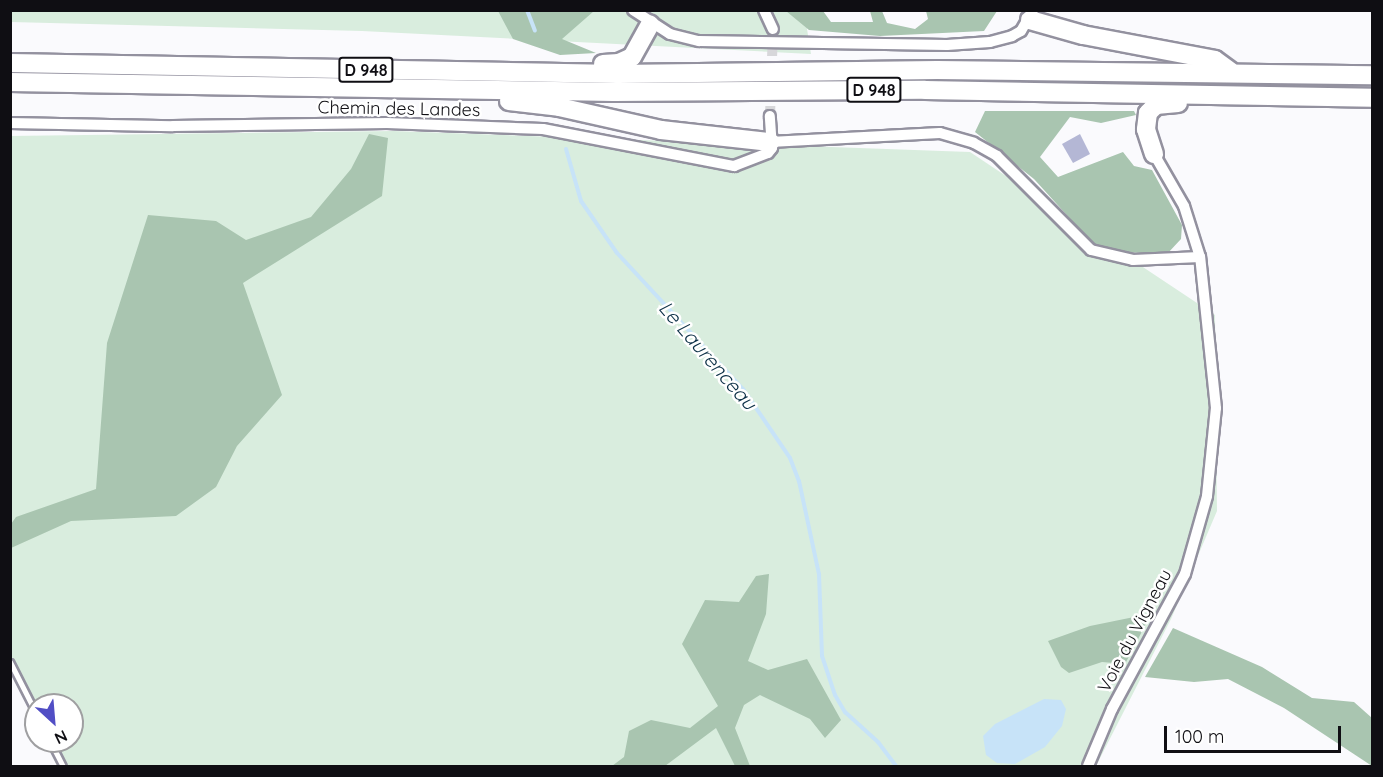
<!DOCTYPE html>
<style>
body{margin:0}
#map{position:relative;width:1383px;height:777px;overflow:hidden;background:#fafafd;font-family:Quicksand,sans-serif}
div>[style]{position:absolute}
.green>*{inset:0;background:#d9edde}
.forest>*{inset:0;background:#a9c5b0}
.water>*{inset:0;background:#c7e3f8}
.stream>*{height:4px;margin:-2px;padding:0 2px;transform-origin:2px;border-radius:2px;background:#c7e3f8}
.building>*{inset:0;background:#b4b7d5}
.minor-tunnel>*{height:10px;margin-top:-5px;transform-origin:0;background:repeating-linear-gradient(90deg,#d7d7da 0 10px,transparent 0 15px)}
.roads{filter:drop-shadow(2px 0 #93919f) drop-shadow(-2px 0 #93919f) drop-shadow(0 2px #93919f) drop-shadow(0 -2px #93919f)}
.service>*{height:5px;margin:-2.5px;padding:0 2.5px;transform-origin:2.5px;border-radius:2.5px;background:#fff}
.minor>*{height:10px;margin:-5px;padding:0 5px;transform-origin:5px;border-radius:5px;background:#fff}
.trunk>*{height:18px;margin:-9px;padding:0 9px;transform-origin:9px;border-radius:9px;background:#fff}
span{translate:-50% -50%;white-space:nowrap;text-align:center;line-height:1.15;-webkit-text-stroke:5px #fff;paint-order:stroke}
.shield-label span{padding:2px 4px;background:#fff;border:2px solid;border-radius:4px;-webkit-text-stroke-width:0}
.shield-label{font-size:16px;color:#0f0e13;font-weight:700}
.street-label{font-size:18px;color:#0f0e13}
.water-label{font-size:20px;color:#0a2e45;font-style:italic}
.frame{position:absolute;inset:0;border:12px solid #0f0e13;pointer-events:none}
.north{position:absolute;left:24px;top:693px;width:60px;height:60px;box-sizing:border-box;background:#fff;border:2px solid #9f9fa1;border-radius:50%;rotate:154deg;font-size:16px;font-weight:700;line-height:24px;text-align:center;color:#0f0e13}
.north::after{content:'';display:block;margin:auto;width:21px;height:27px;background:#514ec5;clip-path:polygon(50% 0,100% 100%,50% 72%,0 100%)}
.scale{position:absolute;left:1164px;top:726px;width:177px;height:27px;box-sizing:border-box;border:3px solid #0f0e13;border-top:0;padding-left:8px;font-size:18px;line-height:21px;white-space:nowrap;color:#0f0e13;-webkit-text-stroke:4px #fff;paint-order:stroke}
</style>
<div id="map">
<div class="green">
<i style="clip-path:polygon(11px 10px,804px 10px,811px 54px,362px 31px,11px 22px)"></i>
<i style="clip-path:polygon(393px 131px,970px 152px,1215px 315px,1217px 511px,1171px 619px,1096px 766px,57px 766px,45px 741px,72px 741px,72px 705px,36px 705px,36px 722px,11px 666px,10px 136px)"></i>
</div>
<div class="forest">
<i style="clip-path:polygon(498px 11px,594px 11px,562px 39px,596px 53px,560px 55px,513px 39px)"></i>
<i style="clip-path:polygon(786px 11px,823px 11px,831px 22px,873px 22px,870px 11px,882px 11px,887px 23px,915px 29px,928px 19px,926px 11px,997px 11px,984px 31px,880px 36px,809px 30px)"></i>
<i style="clip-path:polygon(985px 111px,1134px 111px,1136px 115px,1101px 123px,1070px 117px,1040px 157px,1058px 177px,1123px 152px,1134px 166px,1152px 170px,1182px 225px,1181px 239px,1167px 254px,1120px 252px,1094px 245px,1034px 179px,975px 132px)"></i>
<i style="clip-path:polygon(369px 134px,388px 138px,382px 196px,243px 283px,282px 395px,237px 446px,216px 487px,176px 516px,71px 521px,11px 548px,11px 524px,16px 517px,96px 489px,107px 343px,148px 215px,216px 221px,246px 240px,311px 217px,351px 169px)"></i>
<i style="clip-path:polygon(769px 574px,766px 614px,748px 661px,768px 670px,807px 659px,841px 720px,825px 738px,810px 719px,760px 695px,744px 705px,735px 728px,750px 766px,735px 766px,716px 728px,665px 766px,612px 766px,624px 757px,629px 731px,651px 720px,690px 728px,718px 706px,682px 644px,705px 600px,739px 602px,756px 576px)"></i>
<i style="clip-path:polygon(1139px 616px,1148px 620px,1125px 664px,1102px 662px,1069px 673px,1061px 667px,1048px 641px,1090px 626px)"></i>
<i style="clip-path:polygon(1173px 628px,1262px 667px,1312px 698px,1354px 702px,1372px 718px,1372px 766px,1284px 708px,1228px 679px,1194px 682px,1145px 677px)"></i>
</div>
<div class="water">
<i style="clip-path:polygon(1044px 699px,1061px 700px,1066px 709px,1062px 726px,1045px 747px,1015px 764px,997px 763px,986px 755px,983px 736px,995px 724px)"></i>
</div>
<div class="stream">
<i style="left:527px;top:10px;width:22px;rotate:69deg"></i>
<i style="left:566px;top:149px;width:54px;rotate:73.9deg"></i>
<i style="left:581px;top:201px;width:63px;rotate:55.3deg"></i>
<i style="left:617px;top:253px;width:185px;rotate:47.2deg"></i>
<i style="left:743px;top:389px;width:83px;rotate:55.7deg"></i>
<i style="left:790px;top:458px;width:25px;rotate:69deg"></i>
<i style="left:799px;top:481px;width:95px;rotate:77.9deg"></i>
<i style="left:819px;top:574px;width:82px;rotate:87.9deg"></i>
<i style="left:822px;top:656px;width:41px;rotate:71.6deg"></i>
<i style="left:835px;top:695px;width:20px;rotate:60deg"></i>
<i style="left:845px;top:712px;width:45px;rotate:42.3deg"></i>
<i style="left:878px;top:742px;width:30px;rotate:53deg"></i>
</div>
<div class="building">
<i style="clip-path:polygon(1080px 134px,1090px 154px,1073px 163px,1062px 144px)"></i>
</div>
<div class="minor-tunnel">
<i style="left:770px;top:116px;width:87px;rotate:-88deg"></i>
</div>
<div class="roads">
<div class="service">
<i style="left:10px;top:662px;width:57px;rotate:63deg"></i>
<i style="left:50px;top:741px;width:28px;rotate:63deg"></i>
</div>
<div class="minor">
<i style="left:633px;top:10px;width:44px;rotate:33deg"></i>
<i style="left:670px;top:34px;width:30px;rotate:14deg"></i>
<i style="left:699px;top:41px;width:248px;rotate:0.9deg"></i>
<i style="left:947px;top:45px;width:43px;rotate:-4deg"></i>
<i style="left:990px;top:42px;width:23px;rotate:-15deg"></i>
<i style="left:1012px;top:36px;width:10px;rotate:-29deg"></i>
<i style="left:1021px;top:31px;width:24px;rotate:-60deg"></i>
<i style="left:764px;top:10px;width:21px;rotate:65deg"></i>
<i style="left:10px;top:123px;width:163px;rotate:1.1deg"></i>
<i style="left:173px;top:126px;width:214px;rotate:-0.8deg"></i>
<i style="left:387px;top:123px;width:156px;rotate:2.2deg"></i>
<i style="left:543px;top:129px;width:195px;rotate:11deg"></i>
<i style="left:734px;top:166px;width:36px;rotate:-21deg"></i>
<i style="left:768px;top:153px;width:6px;rotate:-51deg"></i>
<i style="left:772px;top:148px;width:32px;rotate:-94deg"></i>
<i style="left:770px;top:142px;width:170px;rotate:-3deg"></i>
<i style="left:940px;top:133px;width:35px;rotate:16deg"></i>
<i style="left:974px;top:143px;width:26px;rotate:29deg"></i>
<i style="left:997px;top:156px;width:133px;rotate:45deg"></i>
<i style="left:1091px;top:250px;width:43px;rotate:13.4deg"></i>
<i style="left:1133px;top:260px;width:67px;rotate:-2.6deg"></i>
<i style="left:1088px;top:766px;width:62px;rotate:-67.2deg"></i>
<i style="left:1112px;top:709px;width:153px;rotate:-61.6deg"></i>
<i style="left:1185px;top:574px;width:81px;rotate:-74.2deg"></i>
<i style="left:1207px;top:496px;width:88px;rotate:-84.2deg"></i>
<i style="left:1216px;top:408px;width:152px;rotate:-96deg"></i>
<i style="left:1200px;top:257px;width:53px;rotate:-107.4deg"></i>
<i style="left:1184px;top:206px;width:60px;rotate:-120deg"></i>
</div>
<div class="trunk">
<i style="left:1030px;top:20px;width:55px;rotate:15.8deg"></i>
<i style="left:1083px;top:35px;width:134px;rotate:10.7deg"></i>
<i style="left:1215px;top:60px;width:19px;rotate:36deg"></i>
<i style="left:10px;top:63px;width:608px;rotate:1.04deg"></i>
<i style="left:618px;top:74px;width:319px;rotate:-0.7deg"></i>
<i style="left:937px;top:70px;width:435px;rotate:0.7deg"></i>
<i style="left:603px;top:64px;width:16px;rotate:-4deg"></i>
<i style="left:619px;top:63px;width:14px;rotate:-25deg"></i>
<i style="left:632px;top:57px;width:37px;rotate:-61deg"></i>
<i style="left:10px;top:82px;width:604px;rotate:0.95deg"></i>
<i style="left:614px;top:92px;width:311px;rotate:-0.4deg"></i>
<i style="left:925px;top:90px;width:447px;rotate:1deg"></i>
<i style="left:509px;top:101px;width:50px;rotate:6.8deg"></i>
<i style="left:559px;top:107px;width:105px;rotate:12.7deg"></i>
<i style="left:661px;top:130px;width:110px;rotate:6.3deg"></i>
<i style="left:1154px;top:154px;width:26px;rotate:-108deg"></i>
<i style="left:1146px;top:129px;width:16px;rotate:-83deg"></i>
<i style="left:1148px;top:113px;width:11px;rotate:-45deg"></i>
<i style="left:1156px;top:105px;width:22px;rotate:-5deg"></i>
</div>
</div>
<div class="shield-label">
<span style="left:366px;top:70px">D 948</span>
<span style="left:874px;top:90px">D 948</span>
</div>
<div class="street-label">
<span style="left:399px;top:109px;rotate:1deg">Chemin des Landes</span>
<span style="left:1135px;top:631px;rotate:-62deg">Voie du Vigneau</span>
</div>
<div class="water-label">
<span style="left:708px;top:355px;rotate:49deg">Le Laurenceau</span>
</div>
<div class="frame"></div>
<div class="north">N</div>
<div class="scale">100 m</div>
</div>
